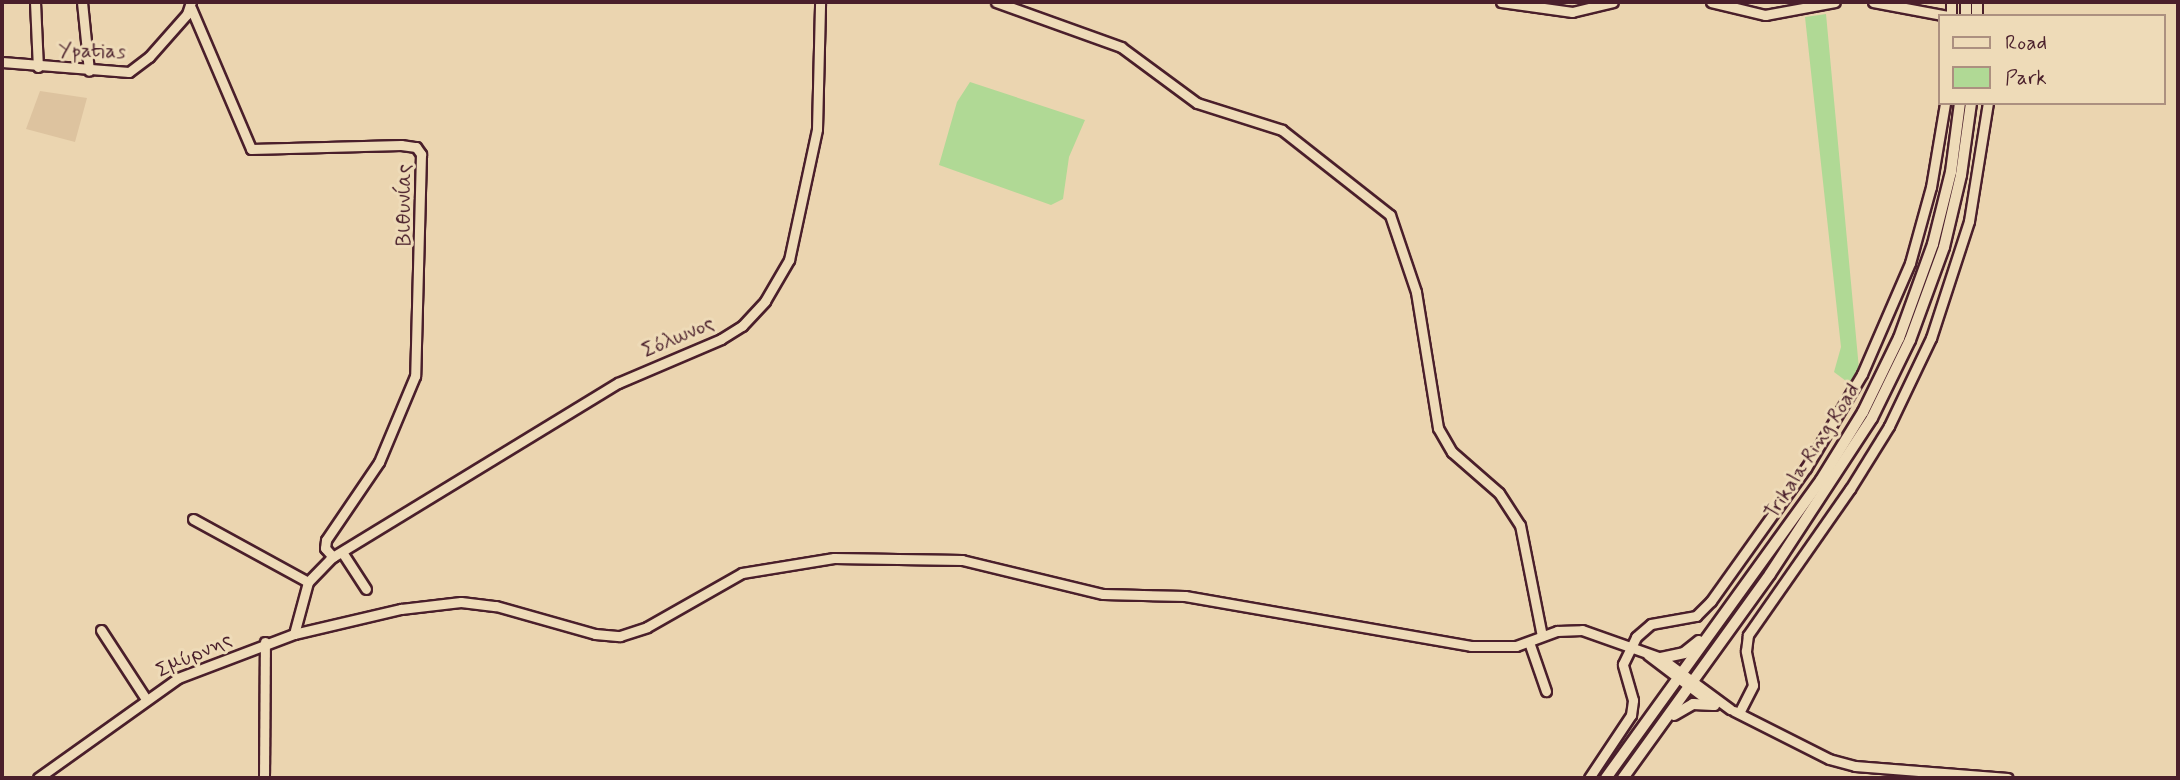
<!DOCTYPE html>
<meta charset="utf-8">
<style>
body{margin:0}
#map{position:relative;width:2180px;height:780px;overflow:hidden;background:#ebd5b0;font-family:Mynerve,sans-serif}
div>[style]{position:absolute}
.built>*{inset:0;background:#ddc39f}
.green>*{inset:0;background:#b0d995}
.roads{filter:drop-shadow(2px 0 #4a1f2b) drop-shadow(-2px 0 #4a1f2b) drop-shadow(0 2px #4a1f2b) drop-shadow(0 -2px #4a1f2b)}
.minor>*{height:9px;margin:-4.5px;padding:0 4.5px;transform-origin:4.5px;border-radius:4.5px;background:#eedbb8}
.major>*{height:10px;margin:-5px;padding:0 5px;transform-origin:5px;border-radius:5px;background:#eedbb8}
span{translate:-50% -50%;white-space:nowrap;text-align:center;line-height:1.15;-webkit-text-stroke:6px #eedbb8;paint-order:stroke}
.street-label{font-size:21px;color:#4a1f2b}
.frame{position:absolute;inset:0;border:4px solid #4a1f2b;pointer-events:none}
.legend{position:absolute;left:1938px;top:14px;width:228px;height:91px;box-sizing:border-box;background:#eedbb8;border:2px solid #ac9080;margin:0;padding:9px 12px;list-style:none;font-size:21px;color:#4a1f2b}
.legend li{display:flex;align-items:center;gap:14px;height:35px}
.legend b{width:35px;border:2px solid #ac9080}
</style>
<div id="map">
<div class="built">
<i style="clip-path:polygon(40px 91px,87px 98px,75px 142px,26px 129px)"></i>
</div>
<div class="green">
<i style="clip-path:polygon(1826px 14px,1859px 369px,1850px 384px,1834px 372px,1841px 347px,1805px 17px)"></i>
<i style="clip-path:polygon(970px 82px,1085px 120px,1069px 157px,1063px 199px,1051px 205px,939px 165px,957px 102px)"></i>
</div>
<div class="roads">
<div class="minor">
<i style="left:35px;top:2px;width:65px;rotate:87.4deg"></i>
<i style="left:82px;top:2px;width:69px;rotate:84.2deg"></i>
<i style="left:996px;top:2px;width:133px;rotate:19.8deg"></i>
<i style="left:1121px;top:47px;width:94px;rotate:36.4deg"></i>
<i style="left:1197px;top:103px;width:89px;rotate:17.6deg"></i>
<i style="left:1282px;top:130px;width:137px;rotate:38.2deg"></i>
<i style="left:1390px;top:215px;width:81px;rotate:71.3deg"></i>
<i style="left:1416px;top:292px;width:138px;rotate:80.8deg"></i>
<i style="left:1438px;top:428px;width:28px;rotate:60deg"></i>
<i style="left:1452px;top:452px;width:62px;rotate:41.1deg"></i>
<i style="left:1499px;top:493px;width:38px;rotate:57deg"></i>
<i style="left:1520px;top:525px;width:113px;rotate:78.8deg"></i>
<i style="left:1501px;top:2px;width:72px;rotate:8deg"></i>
<i style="left:1572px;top:12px;width:42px;rotate:-13.7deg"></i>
<i style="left:1711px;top:2px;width:56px;rotate:13.5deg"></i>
<i style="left:1765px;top:15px;width:71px;rotate:-10.5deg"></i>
<i style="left:1873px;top:2px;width:76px;rotate:10.6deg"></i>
<i style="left:191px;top:8px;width:153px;rotate:66.9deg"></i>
<i style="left:251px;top:149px;width:150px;rotate:-1.5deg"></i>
<i style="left:401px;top:145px;width:15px;rotate:8deg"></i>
<i style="left:416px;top:147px;width:9px;rotate:54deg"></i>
<i style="left:421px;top:154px;width:222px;rotate:91.5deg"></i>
<i style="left:415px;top:376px;width:93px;rotate:112.7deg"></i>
<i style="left:379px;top:462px;width:94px;rotate:124.2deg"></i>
<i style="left:326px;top:540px;width:8px;rotate:97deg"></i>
<i style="left:325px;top:548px;width:12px;rotate:48deg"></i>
<i style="left:1951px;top:16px;width:14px;rotate:-90deg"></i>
<i style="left:2px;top:62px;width:127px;rotate:4.5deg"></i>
<i style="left:129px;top:72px;width:25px;rotate:-37deg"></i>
<i style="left:149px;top:57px;width:57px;rotate:-48.5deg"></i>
<i style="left:187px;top:14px;width:13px;rotate:-72deg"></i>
<i style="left:193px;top:519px;width:131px;rotate:28.7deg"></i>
<i style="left:342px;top:552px;width:44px;rotate:57deg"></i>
<i style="left:101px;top:630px;width:82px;rotate:56.9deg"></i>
<i style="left:294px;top:634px;width:54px;rotate:-74.9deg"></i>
<i style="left:308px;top:582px;width:33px;rotate:-46deg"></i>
<i style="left:331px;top:558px;width:336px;rotate:-31.4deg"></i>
<i style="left:618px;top:383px;width:112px;rotate:-23.1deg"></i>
<i style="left:721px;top:339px;width:25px;rotate:-32deg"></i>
<i style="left:742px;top:326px;width:34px;rotate:-47deg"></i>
<i style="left:765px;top:301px;width:48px;rotate:-59.7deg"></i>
<i style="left:789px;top:260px;width:134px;rotate:-77.9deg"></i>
<i style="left:817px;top:129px;width:127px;rotate:-88.6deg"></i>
<i style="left:1529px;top:642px;width:52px;rotate:70.9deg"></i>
<i style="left:1648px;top:655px;width:83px;rotate:37.1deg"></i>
<i style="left:1734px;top:711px;width:106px;rotate:26.8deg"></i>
<i style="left:1829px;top:759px;width:27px;rotate:15deg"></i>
<i style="left:1855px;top:766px;width:153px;rotate:4.5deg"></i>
<i style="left:1739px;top:713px;width:31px;rotate:-63deg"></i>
<i style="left:1753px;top:685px;width:35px;rotate:-102deg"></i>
<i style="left:1746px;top:651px;width:16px;rotate:-83deg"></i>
<i style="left:1748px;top:635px;width:178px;rotate:-55.1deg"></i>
<i style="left:1850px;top:489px;width:74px;rotate:-58.2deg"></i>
<i style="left:1889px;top:426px;width:98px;rotate:-64.5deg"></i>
<i style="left:1931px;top:338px;width:123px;rotate:-72deg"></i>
<i style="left:1969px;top:221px;width:120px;rotate:-80.9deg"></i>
<i style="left:38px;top:778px;width:172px;rotate:-35.5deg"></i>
<i style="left:178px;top:678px;width:124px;rotate:-20.8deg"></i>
<i style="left:294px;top:634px;width:110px;rotate:-13.2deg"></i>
<i style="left:401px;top:609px;width:60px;rotate:-6.7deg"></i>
<i style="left:461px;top:602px;width:35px;rotate:7deg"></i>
<i style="left:496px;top:606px;width:103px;rotate:15.8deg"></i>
<i style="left:595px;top:634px;width:25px;rotate:5deg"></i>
<i style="left:620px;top:636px;width:28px;rotate:-18deg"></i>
<i style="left:647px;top:627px;width:109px;rotate:-29.6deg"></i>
<i style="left:742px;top:573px;width:93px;rotate:-9.3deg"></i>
<i style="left:834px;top:558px;width:128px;rotate:0.9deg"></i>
<i style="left:962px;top:560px;width:145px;rotate:13.6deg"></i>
<i style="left:1103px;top:594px;width:82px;rotate:1.4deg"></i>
<i style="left:1185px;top:596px;width:290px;rotate:9.9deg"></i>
<i style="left:1471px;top:646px;width:45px"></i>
<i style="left:1516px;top:646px;width:44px;rotate:-20.1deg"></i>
<i style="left:1557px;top:631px;width:25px;rotate:-2deg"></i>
<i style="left:1582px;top:630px;width:84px;rotate:19.5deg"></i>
<i style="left:1661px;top:658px;width:86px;rotate:36.5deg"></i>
<i style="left:264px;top:778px;width:136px;rotate:-89.6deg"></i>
<i style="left:1589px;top:778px;width:76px;rotate:-56.3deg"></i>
<i style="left:1631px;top:715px;width:15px;rotate:-82deg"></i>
<i style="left:1633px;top:700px;width:37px;rotate:-106deg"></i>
<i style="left:1623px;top:664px;width:30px;rotate:-64deg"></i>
<i style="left:1636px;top:637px;width:20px;rotate:-41deg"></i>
<i style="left:1651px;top:624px;width:46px;rotate:-10.1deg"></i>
<i style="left:1696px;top:616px;width:21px;rotate:-45deg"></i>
<i style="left:1711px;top:601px;width:163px;rotate:-54.5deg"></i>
<i style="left:1806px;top:468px;width:109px;rotate:-59.2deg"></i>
<i style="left:1862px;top:374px;width:121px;rotate:-66.6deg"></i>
<i style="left:1910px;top:263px;width:79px;rotate:-74.6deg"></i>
<i style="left:1931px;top:187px;width:85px;rotate:-80.5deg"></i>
</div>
<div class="major">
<i style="left:1966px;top:16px;width:14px;rotate:-90deg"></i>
<i style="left:1977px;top:16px;width:14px;rotate:-90deg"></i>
<i style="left:1661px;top:658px;width:24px;rotate:-12deg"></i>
<i style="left:1684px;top:653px;width:19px;rotate:-39deg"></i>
<i style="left:1674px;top:715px;width:22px;rotate:-30deg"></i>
<i style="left:1693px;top:704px;width:20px;rotate:3deg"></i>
<i style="left:1606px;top:778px;width:367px;rotate:-54.2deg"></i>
<i style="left:1821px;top:480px;width:80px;rotate:-58.3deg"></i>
<i style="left:1863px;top:412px;width:82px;rotate:-64.1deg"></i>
<i style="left:1899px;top:338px;width:100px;rotate:-70.1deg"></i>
<i style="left:1933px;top:244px;width:74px;rotate:-76deg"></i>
<i style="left:1951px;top:172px;width:70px;rotate:-82.6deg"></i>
<i style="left:1623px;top:778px;width:251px;rotate:-54.2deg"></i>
<i style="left:1770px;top:574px;width:186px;rotate:-56.8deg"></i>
<i style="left:1872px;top:418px;width:87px;rotate:-64deg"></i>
<i style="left:1910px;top:340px;width:99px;rotate:-69.9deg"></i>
<i style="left:1944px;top:247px;width:74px;rotate:-76.7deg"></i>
<i style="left:1961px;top:175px;width:73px;rotate:-82.1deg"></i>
</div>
</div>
<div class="street-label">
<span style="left:92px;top:51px;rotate:1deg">Ypatias</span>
<span style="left:404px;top:205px;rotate:-90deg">Βιθυνίας</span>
<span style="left:678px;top:337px;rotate:-23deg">Σόλωνος</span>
<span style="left:1812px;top:451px;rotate:-57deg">Trikala Ring Road</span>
<span style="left:194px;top:655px;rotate:-25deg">Σμύρνης</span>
</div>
<div class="frame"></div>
<ul class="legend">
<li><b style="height:9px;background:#eedbb8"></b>Road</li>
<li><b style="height:19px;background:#b0d995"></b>Park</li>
</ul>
</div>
